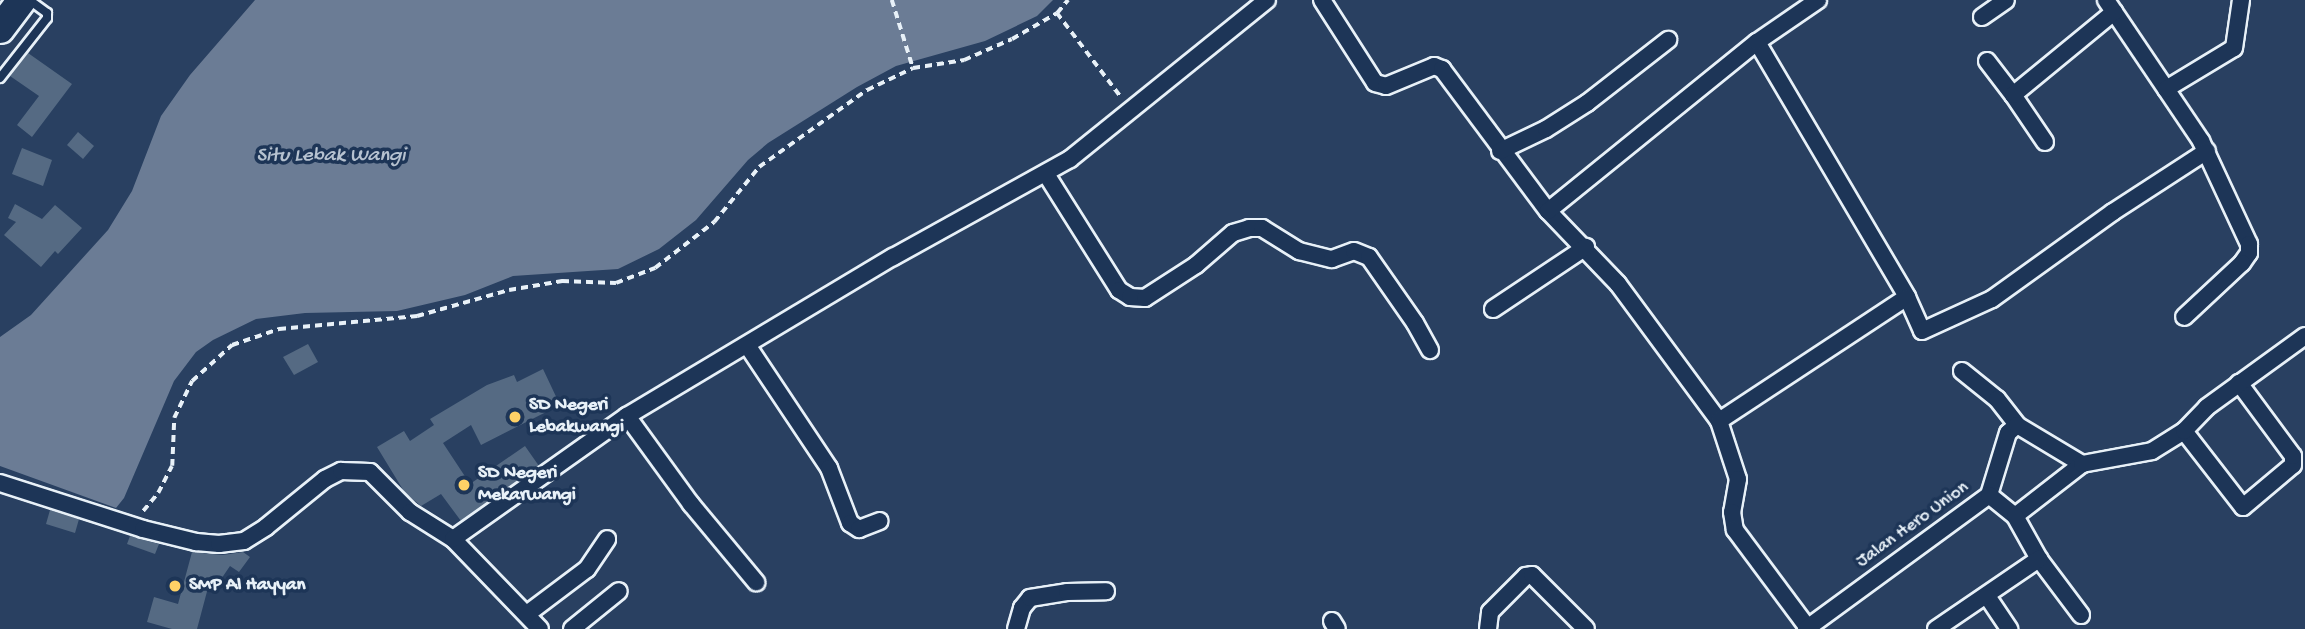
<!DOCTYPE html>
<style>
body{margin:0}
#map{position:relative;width:2305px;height:629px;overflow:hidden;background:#294061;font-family:"Gochi Hand",sans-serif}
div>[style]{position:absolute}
.water>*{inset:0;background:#6b7c95}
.building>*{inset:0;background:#556a83}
.path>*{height:3.5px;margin-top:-1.75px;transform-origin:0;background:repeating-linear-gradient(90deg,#e8f1f8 0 7px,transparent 0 12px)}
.roads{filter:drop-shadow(2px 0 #e8f1f8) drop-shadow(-2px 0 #e8f1f8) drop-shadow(0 2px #e8f1f8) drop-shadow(0 -2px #e8f1f8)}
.lane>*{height:8px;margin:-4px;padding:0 4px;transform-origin:4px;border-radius:4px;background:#1d3557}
.street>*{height:16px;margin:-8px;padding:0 8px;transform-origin:8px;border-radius:8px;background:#1d3557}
.highway>*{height:28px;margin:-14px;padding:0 14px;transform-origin:14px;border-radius:14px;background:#1d3557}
.dots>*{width:19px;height:19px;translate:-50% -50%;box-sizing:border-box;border:4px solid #1d3557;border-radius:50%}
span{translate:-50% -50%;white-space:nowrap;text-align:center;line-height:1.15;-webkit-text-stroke:7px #1d3557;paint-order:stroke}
.poi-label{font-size:19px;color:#e8f1f8;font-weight:700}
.left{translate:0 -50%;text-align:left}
.street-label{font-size:19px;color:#e8f1f8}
.water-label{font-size:21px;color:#b6c2d0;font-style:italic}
</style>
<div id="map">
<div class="water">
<i style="clip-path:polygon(255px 0,1053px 0,1037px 16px,985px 41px,896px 66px,857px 87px,768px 143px,748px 160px,696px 220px,659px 249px,618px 269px,513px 276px,465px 295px,397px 311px,305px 313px,256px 319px,213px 340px,196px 352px,174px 381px,124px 498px,116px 508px,0 466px,0 337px,31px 315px,108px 230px,132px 191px,161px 116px,190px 75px)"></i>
</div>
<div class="building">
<i style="clip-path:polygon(28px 53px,72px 84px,32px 137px,17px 125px,39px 96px,10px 76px)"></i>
<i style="clip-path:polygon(78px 132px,94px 146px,83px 159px,67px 145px)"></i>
<i style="clip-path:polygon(22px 148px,52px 160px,43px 186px,12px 174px)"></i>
<i style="clip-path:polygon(15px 204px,42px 219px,55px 205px,82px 228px,58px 254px,55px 251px,41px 267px,4px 235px,16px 222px,8px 218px)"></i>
<i style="clip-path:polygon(308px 344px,318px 362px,294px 375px,283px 357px)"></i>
<i style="clip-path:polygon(543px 369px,560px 405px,481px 445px,471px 425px,443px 443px,470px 484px,525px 446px,539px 466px,461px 521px,441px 494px,421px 506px,405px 493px,377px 447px,404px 431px,410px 441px,434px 425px,430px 419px,487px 385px,514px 375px,517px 382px)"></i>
<i style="clip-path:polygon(50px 510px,79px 519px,75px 533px,46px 524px)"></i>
<i style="clip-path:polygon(130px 536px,159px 544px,155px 554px,127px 544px)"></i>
<i style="clip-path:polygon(192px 552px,223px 555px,243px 552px,250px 557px,239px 572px,230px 566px,215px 588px,209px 584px,197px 629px,172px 629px,147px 622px,154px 597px,178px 604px)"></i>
</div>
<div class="path">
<i style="left:892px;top:0;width:71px;rotate:72.8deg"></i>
<i style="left:1057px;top:13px;width:17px;rotate:-50deg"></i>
<i style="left:143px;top:511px;width:23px;rotate:-50deg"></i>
<i style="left:158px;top:493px;width:30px;rotate:-63deg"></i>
<i style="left:172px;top:466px;width:48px;rotate:-87.6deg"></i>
<i style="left:174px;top:418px;width:41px;rotate:-64.1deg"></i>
<i style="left:192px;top:381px;width:54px;rotate:-42deg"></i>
<i style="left:232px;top:345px;width:50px;rotate:-18.8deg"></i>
<i style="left:279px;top:329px;width:139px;rotate:-5.4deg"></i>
<i style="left:417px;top:316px;width:96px;rotate:-15.8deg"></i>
<i style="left:509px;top:290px;width:54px;rotate:-9.6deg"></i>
<i style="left:562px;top:281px;width:54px;rotate:2.1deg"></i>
<i style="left:616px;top:283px;width:42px;rotate:-21deg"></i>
<i style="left:655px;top:268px;width:75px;rotate:-37.9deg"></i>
<i style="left:714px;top:222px;width:71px;rotate:-50.7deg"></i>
<i style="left:759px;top:167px;width:133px;rotate:-35.5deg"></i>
<i style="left:867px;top:90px;width:51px;rotate:-25.6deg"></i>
<i style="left:913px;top:68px;width:52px;rotate:-8.9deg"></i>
<i style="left:964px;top:60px;width:52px;rotate:-23.6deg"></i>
<i style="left:1012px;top:39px;width:52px;rotate:-30deg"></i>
<i style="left:1057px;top:13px;width:106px;rotate:52.7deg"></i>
</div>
<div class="roads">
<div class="lane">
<i style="left:0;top:78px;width:76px;rotate:-51.9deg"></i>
<i style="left:47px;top:18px;width:5px;rotate:-90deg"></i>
<i style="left:47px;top:13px;width:22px;rotate:-144deg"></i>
</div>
<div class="street">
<i style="left:1322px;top:0;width:98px;rotate:57.4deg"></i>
<i style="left:1375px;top:83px;width:11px;rotate:15deg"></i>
<i style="left:1386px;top:86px;width:52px;rotate:-22.6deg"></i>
<i style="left:1434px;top:66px;width:9px;rotate:21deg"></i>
<i style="left:1442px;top:69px;width:177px;rotate:53.3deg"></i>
<i style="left:1548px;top:211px;width:101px;rotate:46.2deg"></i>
<i style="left:1618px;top:284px;width:170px;rotate:53.6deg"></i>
<i style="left:1719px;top:421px;width:61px;rotate:71.9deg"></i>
<i style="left:1738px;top:479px;width:34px;rotate:100deg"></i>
<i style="left:1732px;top:512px;width:18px;rotate:81deg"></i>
<i style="left:1735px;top:530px;width:122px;rotate:53.3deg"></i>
<i style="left:2106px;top:0;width:170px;rotate:56deg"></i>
<i style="left:2201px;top:141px;width:114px;rotate:65deg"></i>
<i style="left:2249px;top:244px;width:9px;rotate:90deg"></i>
<i style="left:2249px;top:253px;width:12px;rotate:125deg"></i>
<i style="left:2242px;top:263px;width:79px;rotate:137deg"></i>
<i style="left:1982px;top:17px;width:29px;rotate:-35deg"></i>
<i style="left:1757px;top:42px;width:296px;rotate:59.5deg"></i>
<i style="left:1907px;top:297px;width:37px;rotate:66deg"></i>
<i style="left:1922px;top:331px;width:77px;rotate:-24.6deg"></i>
<i style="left:1992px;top:299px;width:149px;rotate:-35.7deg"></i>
<i style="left:2113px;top:212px;width:112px;rotate:-33deg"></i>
<i style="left:1987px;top:61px;width:43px;rotate:52.6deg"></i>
<i style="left:2166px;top:89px;width:79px;rotate:-31.1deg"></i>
<i style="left:2234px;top:48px;width:49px;rotate:-81.7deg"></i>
<i style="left:2045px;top:142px;width:57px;rotate:-124.2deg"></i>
<i style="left:2013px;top:95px;width:131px;rotate:-39.4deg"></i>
<i style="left:1500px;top:151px;width:51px;rotate:-25.6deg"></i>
<i style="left:1546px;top:129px;width:49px;rotate:-32.4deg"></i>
<i style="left:1587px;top:103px;width:103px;rotate:-37.9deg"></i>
<i style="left:1046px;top:174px;width:137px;rotate:57.8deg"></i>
<i style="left:1119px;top:290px;width:13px;rotate:32deg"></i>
<i style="left:1130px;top:297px;width:15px;rotate:4deg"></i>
<i style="left:1145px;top:298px;width:61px;rotate:-32.9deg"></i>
<i style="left:1196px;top:265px;width:49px;rotate:-40.9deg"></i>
<i style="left:1233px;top:233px;width:17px;rotate:-17deg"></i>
<i style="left:1249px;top:228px;width:13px"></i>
<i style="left:1262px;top:228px;width:44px;rotate:31.9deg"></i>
<i style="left:1299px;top:251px;width:34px;rotate:14deg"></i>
<i style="left:1332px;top:259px;width:23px;rotate:-20deg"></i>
<i style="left:1354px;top:251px;width:16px;rotate:22deg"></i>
<i style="left:1369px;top:257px;width:80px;rotate:55.1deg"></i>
<i style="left:1415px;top:323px;width:31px;rotate:61deg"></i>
<i style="left:1548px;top:211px;width:269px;rotate:-39deg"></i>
<i style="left:1757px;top:42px;width:74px;rotate:-34.5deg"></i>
<i style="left:1493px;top:309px;width:112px;rotate:-33.7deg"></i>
<i style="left:747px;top:345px;width:148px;rotate:56.3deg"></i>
<i style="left:829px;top:468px;width:59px;rotate:69.1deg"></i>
<i style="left:850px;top:523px;width:11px;rotate:34deg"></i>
<i style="left:859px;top:529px;width:22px;rotate:-21deg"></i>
<i style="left:1962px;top:371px;width:45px;rotate:38.7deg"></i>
<i style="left:1997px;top:399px;width:33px;rotate:52deg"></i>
<i style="left:627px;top:416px;width:109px;rotate:54deg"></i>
<i style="left:691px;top:504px;width:102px;rotate:50.2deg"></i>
<i style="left:1719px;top:421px;width:225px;rotate:-33.4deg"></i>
<i style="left:2184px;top:431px;width:96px;rotate:52.2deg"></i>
<i style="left:2243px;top:507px;width:65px;rotate:-40deg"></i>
<i style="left:2293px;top:465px;width:9px;rotate:-90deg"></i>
<i style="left:2293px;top:456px;width:91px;rotate:-126.5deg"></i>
<i style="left:0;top:483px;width:150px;rotate:17.8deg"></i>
<i style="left:143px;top:529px;width:55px;rotate:13.8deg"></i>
<i style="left:196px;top:542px;width:23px;rotate:5deg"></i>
<i style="left:219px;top:544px;width:25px;rotate:-7deg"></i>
<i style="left:244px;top:541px;width:26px;rotate:-32deg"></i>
<i style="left:266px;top:527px;width:76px;rotate:-39.1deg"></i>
<i style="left:325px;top:479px;width:18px;rotate:-27deg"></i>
<i style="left:341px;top:471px;width:29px;rotate:2deg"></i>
<i style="left:370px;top:472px;width:57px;rotate:45deg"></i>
<i style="left:410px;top:512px;width:51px;rotate:32.1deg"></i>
<i style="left:453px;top:539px;width:125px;rotate:46deg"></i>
<i style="left:1989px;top:495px;width:65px;rotate:-73deg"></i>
<i style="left:2008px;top:433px;width:12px;rotate:-42deg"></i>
<i style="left:2017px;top:425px;width:76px;rotate:31deg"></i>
<i style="left:2015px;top:516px;width:85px;rotate:-37.8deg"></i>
<i style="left:2082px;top:464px;width:71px;rotate:-10.5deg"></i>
<i style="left:2152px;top:451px;width:38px;rotate:-32deg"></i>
<i style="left:2184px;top:431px;width:33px;rotate:-46deg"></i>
<i style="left:2207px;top:407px;width:121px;rotate:-35.9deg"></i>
<i style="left:453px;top:539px;width:213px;rotate:-35.3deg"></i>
<i style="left:627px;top:416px;width:310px;rotate:-30.9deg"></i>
<i style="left:893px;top:257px;width:202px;rotate:-29deg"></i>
<i style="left:1070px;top:159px;width:253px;rotate:-38.9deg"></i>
<i style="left:1987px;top:596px;width:40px;rotate:56deg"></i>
<i style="left:527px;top:614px;width:75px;rotate:-36.9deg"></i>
<i style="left:587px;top:569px;width:36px;rotate:-56deg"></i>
<i style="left:1332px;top:621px;width:9px;rotate:58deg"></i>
<i style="left:572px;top:629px;width:60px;rotate:-39deg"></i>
<i style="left:1016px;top:629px;width:22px;rotate:-74deg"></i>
<i style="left:1022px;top:608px;width:13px;rotate:-51deg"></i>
<i style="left:1030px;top:598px;width:37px;rotate:-9deg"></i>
<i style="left:1067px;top:592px;width:39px;rotate:-1deg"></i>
<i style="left:1488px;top:629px;width:17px;rotate:-83deg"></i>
<i style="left:1490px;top:612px;width:51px;rotate:-45deg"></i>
<i style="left:1526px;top:576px;width:6px;rotate:-9deg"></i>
<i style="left:1532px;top:575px;width:76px;rotate:45deg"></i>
<i style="left:1806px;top:629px;width:227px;rotate:-36.2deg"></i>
<i style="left:1989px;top:495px;width:33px;rotate:39deg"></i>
<i style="left:2015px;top:516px;width:49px;rotate:60.8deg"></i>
<i style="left:2039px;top:559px;width:70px;rotate:53.1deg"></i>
<i style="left:1936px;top:629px;width:125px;rotate:-34.2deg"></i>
</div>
<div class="highway">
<i style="left:0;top:29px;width:36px;rotate:-53deg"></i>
</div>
</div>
<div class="dots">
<i style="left:515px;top:417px;background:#ffd166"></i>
<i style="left:464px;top:485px;background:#ffd166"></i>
<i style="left:175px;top:586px;background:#ffd166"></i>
</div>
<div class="poi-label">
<span class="left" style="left:529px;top:417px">SD Negeri<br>Lebakwangi</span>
<span class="left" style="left:478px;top:485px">SD Negeri<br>Mekarwangi</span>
<span class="left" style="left:189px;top:586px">SMP Al Hayyan</span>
</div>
<div class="street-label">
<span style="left:1913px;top:525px;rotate:-36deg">Jalan Hero Union</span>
</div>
<div class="water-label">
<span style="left:331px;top:157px">Situ Lebak Wangi</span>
</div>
</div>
